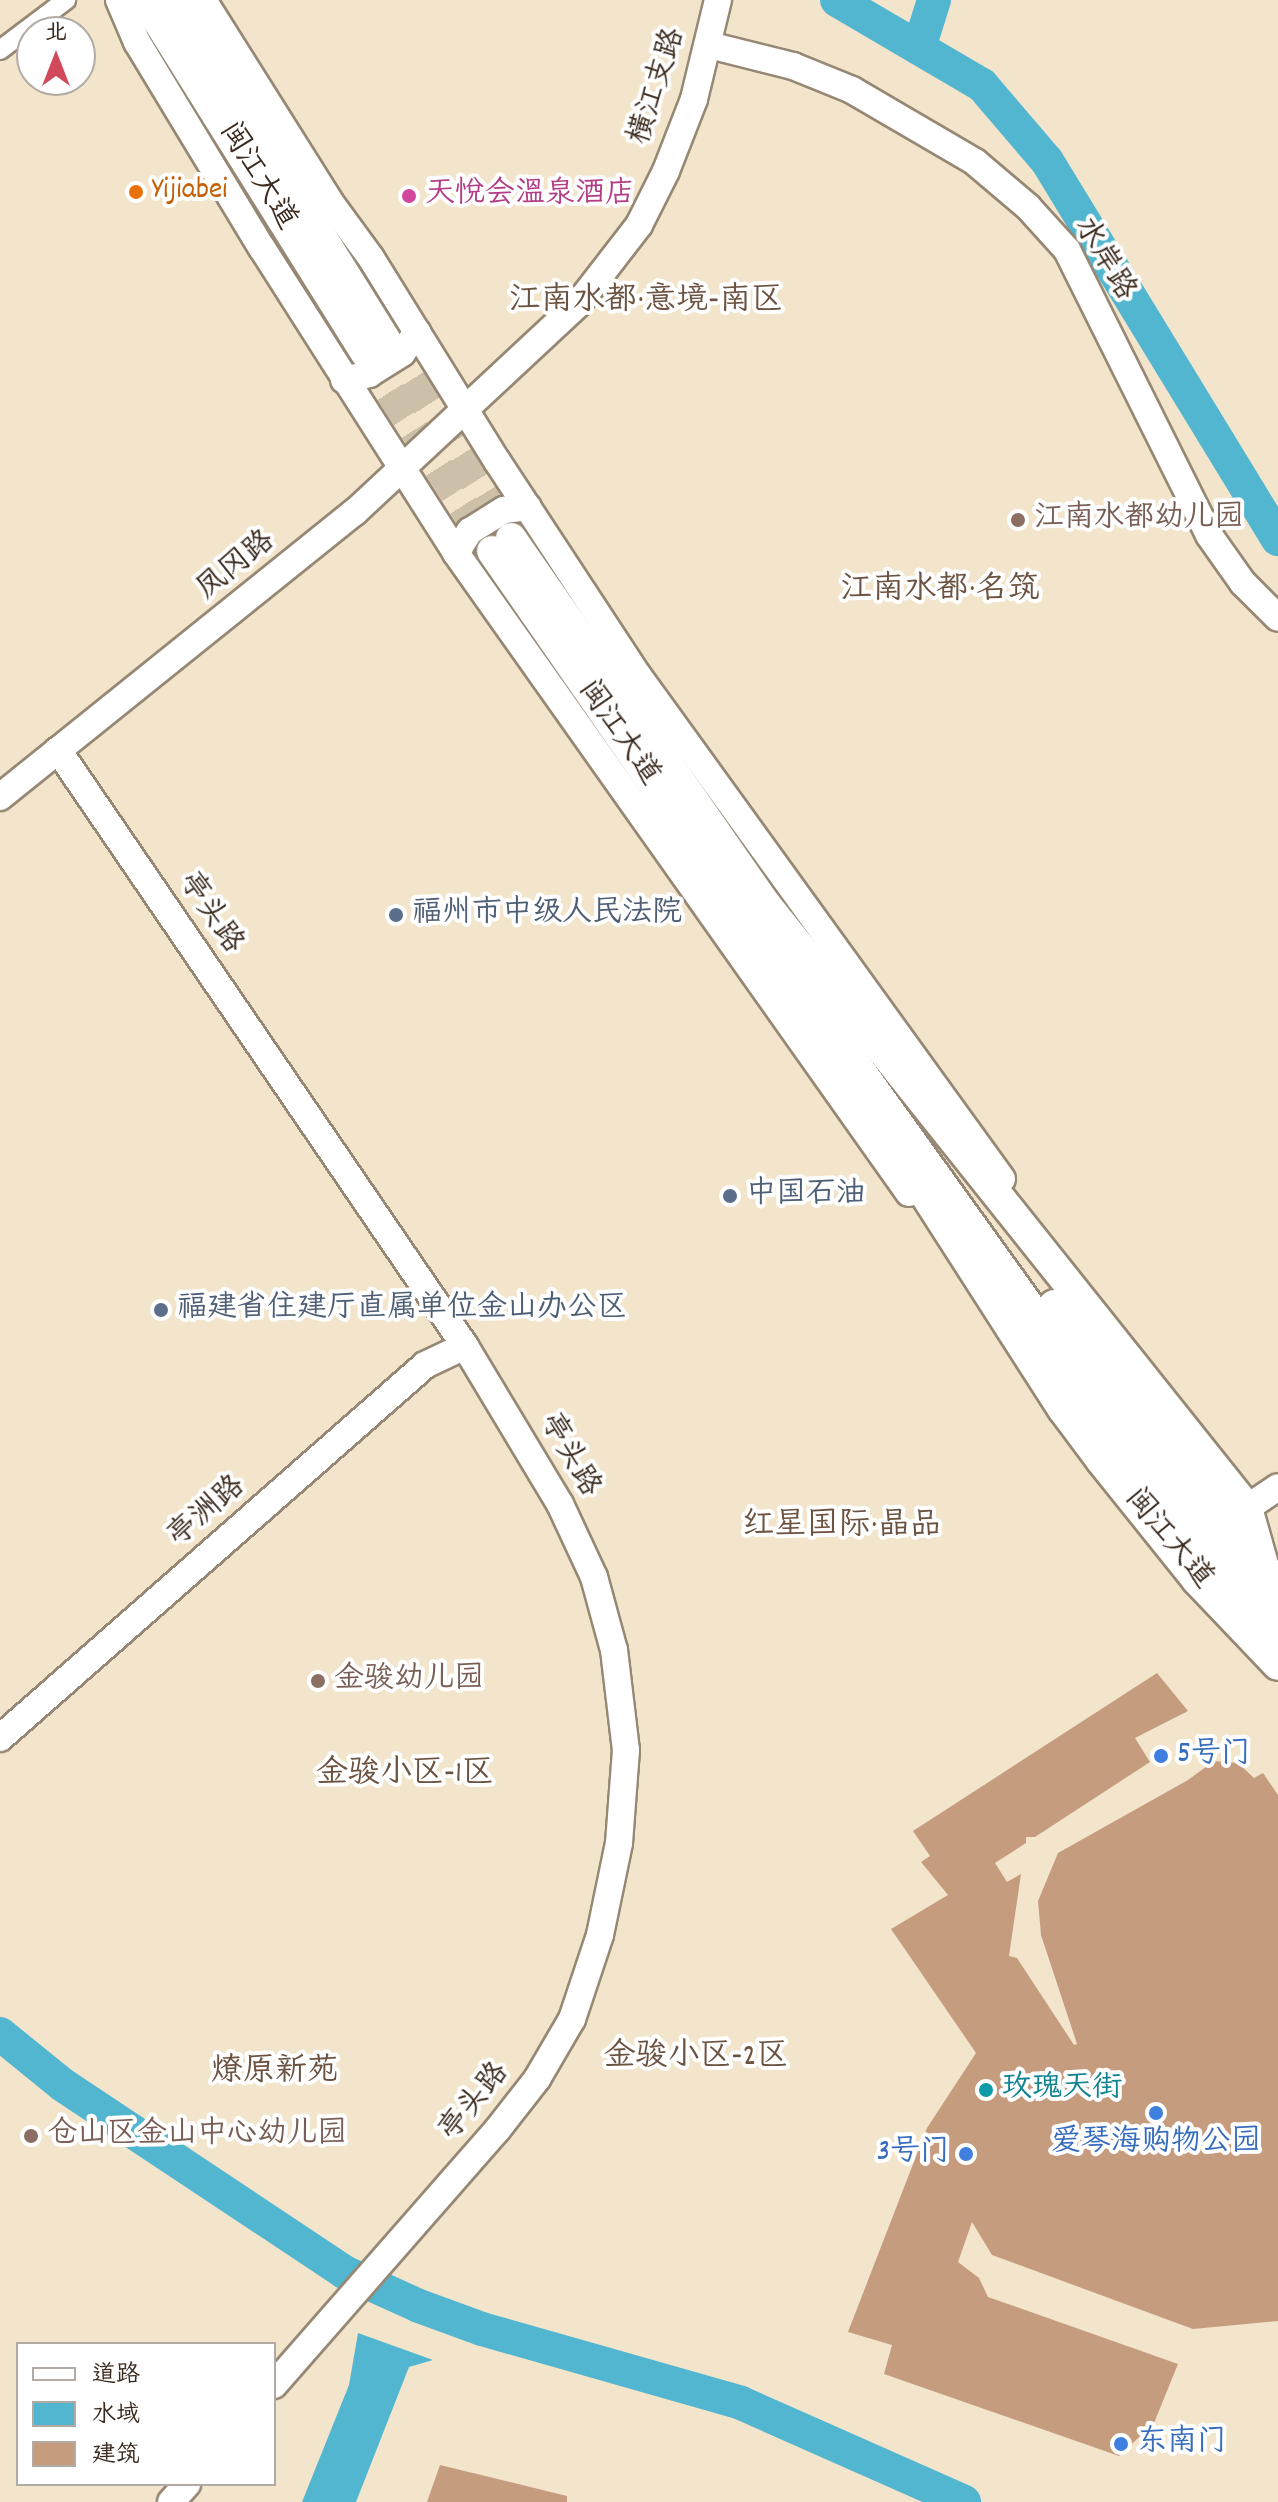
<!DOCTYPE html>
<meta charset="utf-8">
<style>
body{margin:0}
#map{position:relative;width:1278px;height:2502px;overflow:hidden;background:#f2e5cb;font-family:Dekko,"LXGW WenKai TC",sans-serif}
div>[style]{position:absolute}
.water>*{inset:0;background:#52b6d1}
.river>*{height:34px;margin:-17px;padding:0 17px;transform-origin:17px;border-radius:17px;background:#52b6d1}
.building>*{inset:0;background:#c69c7f}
.primary-tunnel>*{height:30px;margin-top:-15px;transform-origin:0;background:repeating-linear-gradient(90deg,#cdc0a8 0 30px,transparent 0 45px)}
.roads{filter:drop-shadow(2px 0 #968874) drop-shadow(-2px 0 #968874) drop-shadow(0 2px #968874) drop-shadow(0 -2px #968874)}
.street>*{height:18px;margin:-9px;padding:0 9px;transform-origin:9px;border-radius:9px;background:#fff}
.secondary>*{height:26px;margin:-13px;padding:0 13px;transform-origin:13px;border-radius:13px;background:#fff}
.primary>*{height:30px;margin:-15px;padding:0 15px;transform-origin:15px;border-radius:15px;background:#fff}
.highway>*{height:34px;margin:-17px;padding:0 17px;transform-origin:17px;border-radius:17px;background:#fff}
.dots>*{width:22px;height:22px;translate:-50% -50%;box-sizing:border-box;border:4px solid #fff;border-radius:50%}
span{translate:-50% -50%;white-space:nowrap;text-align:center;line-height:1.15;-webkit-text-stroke:8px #fff;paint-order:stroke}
.street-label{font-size:30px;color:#3b2a1e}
.food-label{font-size:30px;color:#c56008}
.left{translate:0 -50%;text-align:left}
.hotel-label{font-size:30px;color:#b23c85}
.education-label{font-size:30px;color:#785e54}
.service-label{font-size:30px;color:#4e5e75}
.shop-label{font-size:30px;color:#366cbe}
.right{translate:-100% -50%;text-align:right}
.culture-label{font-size:30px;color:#0d838f}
.neighbourhood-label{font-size:32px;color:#6c5240}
.legend{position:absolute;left:16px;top:2342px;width:260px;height:144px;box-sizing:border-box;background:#fff;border:2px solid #b1aaa5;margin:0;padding:10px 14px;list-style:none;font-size:24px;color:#3b2a1e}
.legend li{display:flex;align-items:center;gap:16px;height:40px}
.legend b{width:40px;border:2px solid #b1aaa5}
.north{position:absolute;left:16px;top:16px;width:80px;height:80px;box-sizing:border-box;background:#fff;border:2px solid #b1aaa5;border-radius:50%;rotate:0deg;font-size:22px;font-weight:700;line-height:32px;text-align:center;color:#3b2a1e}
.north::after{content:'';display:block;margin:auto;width:28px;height:36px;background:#d1495b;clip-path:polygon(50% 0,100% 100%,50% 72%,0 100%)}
</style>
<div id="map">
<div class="water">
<i style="clip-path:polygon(358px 2333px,433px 2360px,409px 2367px,356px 2502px,302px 2502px,349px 2385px)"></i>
</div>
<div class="river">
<i style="left:837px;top:0;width:168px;rotate:30.4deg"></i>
<i style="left:982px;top:85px;width:100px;rotate:49.5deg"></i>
<i style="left:1047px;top:161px;width:443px;rotate:58.6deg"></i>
<i style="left:919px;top:48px;width:50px;rotate:-72.6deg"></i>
<i style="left:0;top:2034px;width:81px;rotate:39deg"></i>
<i style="left:63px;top:2085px;width:338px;rotate:33.6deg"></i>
<i style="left:344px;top:2272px;width:82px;rotate:24.4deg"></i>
<i style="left:419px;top:2306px;width:67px;rotate:20.1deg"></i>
<i style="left:482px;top:2329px;width:269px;rotate:15.9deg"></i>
<i style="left:741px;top:2403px;width:244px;rotate:23.9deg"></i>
</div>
<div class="building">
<i style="clip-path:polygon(1157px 1673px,1188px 1711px,1135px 1738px,1150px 1762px,1035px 1837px,1026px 1837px,1026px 1843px,995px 1863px,1007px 1882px,1021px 1874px,1009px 1956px,1017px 1958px,1074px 2045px,1077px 2044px,1041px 1935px,1038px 1901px,1058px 1853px,1188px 1780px,1214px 1761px,1238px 1763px,1254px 1778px,1263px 1773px,1278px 1795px,1278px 2321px,1193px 2329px,992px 2255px,972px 2222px,958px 2262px,979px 2278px,988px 2297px,1178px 2364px,1154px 2423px,1119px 2456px,884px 2374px,892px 2345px,848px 2332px,927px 2128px,976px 2053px,891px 1929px,948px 1895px,921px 1862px,930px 1856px,913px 1831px)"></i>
<i style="clip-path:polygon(440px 2465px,567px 2496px,567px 2502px,427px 2502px)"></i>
</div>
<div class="primary-tunnel">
<i style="left:387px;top:342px;width:231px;rotate:57.8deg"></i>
<i style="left:366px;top:354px;width:230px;rotate:57.4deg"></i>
</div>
<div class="roads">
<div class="street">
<i style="left:0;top:50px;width:83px;rotate:-37.1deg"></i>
</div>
<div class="secondary">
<i style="left:119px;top:0;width:46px;rotate:66.8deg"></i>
<i style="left:137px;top:42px;width:241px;rotate:58.8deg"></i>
<i style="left:262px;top:248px;width:361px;rotate:57.5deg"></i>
<i style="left:456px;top:553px;width:784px;rotate:54.71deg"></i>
<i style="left:203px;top:0;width:239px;rotate:57.8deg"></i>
<i style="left:330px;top:202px;width:69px;rotate:53.8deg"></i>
<i style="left:371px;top:258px;width:239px;rotate:58.2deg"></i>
<i style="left:497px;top:461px;width:255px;rotate:56.7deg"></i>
<i style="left:637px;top:674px;width:623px;rotate:54.14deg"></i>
<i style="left:709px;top:45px;width:87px;rotate:14deg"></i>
<i style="left:793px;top:66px;width:64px;rotate:22.1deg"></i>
<i style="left:852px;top:90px;width:143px;rotate:30.3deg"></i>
<i style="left:975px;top:162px;width:70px;rotate:40.3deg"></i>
<i style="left:1028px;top:207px;width:58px;rotate:47.8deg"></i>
<i style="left:1067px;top:250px;width:318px;rotate:63.5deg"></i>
<i style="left:1209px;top:535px;width:59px;rotate:54.7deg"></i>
<i style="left:1243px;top:583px;width:49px;rotate:45deg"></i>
<i style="left:344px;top:380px;width:26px;rotate:-13deg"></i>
<i style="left:369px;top:374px;width:39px;rotate:-32deg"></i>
<i style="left:402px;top:353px;width:26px;rotate:-54deg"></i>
<i style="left:456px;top:553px;width:26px;rotate:-58deg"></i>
<i style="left:470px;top:531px;width:40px;rotate:-32deg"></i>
<i style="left:504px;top:510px;width:24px;rotate:-7deg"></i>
<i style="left:58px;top:750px;width:722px;rotate:55.67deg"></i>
<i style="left:465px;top:1346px;width:184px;rotate:59deg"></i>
<i style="left:560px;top:1504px;width:81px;rotate:65deg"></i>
<i style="left:594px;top:1577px;width:76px;rotate:74.7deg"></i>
<i style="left:614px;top:1650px;width:101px;rotate:83.2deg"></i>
<i style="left:626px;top:1750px;width:93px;rotate:94.3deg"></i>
<i style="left:619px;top:1843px;width:94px;rotate:101.7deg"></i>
<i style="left:600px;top:1935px;width:89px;rotate:108.4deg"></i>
<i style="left:572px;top:2019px;width:69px;rotate:120.3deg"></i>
<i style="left:537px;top:2079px;width:65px;rotate:128.1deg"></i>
<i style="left:497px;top:2130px;width:339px;rotate:131.2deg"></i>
<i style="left:0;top:797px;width:455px;rotate:-38.8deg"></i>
<i style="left:355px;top:512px;width:305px;rotate:-43deg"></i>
<i style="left:578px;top:304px;width:100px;rotate:-52.3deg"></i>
<i style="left:639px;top:225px;width:60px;rotate:-63.4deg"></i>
<i style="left:666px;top:171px;width:77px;rotate:-68.7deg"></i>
<i style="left:694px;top:99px;width:102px;rotate:-76.4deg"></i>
<i style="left:1247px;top:1508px;width:37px;rotate:-34deg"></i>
<i style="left:0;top:1738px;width:565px;rotate:-41.27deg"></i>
<i style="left:425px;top:1365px;width:44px;rotate:-25.4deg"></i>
<i style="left:171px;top:2502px;width:24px;rotate:-48deg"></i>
</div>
<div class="primary">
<i style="left:145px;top:0;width:417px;rotate:58deg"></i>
<i style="left:174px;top:0;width:403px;rotate:58.1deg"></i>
<i style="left:511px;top:538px;width:443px;rotate:55.2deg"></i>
<i style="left:764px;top:902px;width:775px;rotate:51.44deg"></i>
<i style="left:1247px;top:1508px;width:62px;rotate:74.2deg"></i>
<i style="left:1264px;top:1568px;width:10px;rotate:45deg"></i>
<i style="left:492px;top:551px;width:467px;rotate:55.3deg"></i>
<i style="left:901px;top:1157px;width:300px;rotate:57.3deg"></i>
<i style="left:1063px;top:1409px;width:64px;rotate:53.3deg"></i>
<i style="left:1101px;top:1460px;width:154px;rotate:51.3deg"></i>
<i style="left:1197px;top:1580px;width:117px;rotate:46.4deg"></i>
</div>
<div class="highway">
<i style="left:746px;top:915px;width:587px;rotate:54.36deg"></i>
<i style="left:1088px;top:1392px;width:311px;rotate:52.3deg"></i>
<i style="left:1055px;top:1307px;width:363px;rotate:52.2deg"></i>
</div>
</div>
<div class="dots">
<i style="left:136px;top:192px;background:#e8710a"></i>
<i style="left:409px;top:196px;background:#d1479c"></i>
<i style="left:1018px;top:520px;background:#8d6e63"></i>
<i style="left:396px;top:915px;background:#5c6f8a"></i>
<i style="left:730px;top:1196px;background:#5c6f8a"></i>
<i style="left:161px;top:1310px;background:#5c6f8a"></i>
<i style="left:318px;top:1681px;background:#8d6e63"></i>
<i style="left:1161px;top:1756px;background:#3f7fe0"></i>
<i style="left:986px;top:2090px;background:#0f9aa8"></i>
<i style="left:1156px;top:2113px;background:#3f7fe0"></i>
<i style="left:31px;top:2136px;background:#8d6e63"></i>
<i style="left:966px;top:2154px;background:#3f7fe0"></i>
<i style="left:1121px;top:2444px;background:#3f7fe0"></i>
</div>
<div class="street-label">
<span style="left:659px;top:87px;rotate:-72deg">横江支路</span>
<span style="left:256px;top:177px;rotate:58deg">闽江大道</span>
<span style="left:1103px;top:260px;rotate:59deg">水岸路</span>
<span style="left:237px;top:567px;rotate:-39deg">凤冈路</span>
<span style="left:617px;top:734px;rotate:55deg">闽江大道</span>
<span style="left:209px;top:914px;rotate:56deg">亭头路</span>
<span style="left:568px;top:1456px;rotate:60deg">亭头路</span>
<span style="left:208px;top:1513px;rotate:-41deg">亭洲路</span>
<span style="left:1167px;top:1540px;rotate:50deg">闽江大道</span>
<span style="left:476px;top:2103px;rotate:-51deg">亭头路</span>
</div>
<div class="food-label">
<span class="left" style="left:152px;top:192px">Yijiabei</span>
</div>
<div class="hotel-label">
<span class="left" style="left:425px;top:196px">天悦会温泉酒店</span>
</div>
<div class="education-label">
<span class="left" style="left:1034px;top:520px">江南水都幼儿园</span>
<span class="left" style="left:334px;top:1681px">金骏幼儿园</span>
<span class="left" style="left:47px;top:2136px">仓山区金山中心幼儿园</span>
</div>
<div class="service-label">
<span class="left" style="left:412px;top:915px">福州市中级人民法院</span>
<span class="left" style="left:746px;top:1196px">中国石油</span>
<span class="left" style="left:177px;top:1310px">福建省住建厅直属单位金山办公区</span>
</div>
<div class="shop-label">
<span class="left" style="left:1177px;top:1756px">5号门</span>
<span style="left:1156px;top:2144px">爱琴海购物公园</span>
<span class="right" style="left:950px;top:2154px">3号门</span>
<span class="left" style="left:1137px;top:2444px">东南门</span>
</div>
<div class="culture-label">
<span class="left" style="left:1002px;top:2090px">玫瑰天街</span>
</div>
<div class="neighbourhood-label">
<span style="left:646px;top:302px">江南水都·意境-南区</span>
<span style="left:940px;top:591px">江南水都·名筑</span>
<span style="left:842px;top:1527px">红星国际·晶品</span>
<span style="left:405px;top:1775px">金骏小区-1区</span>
<span style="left:696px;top:2058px">金骏小区-2区</span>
<span style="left:275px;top:2073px">燎原新苑</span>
</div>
<ul class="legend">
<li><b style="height:10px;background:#fff"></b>道路</li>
<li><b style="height:22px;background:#52b6d1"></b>水域</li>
<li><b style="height:22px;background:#c69c7f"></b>建筑</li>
</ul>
<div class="north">北</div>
</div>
